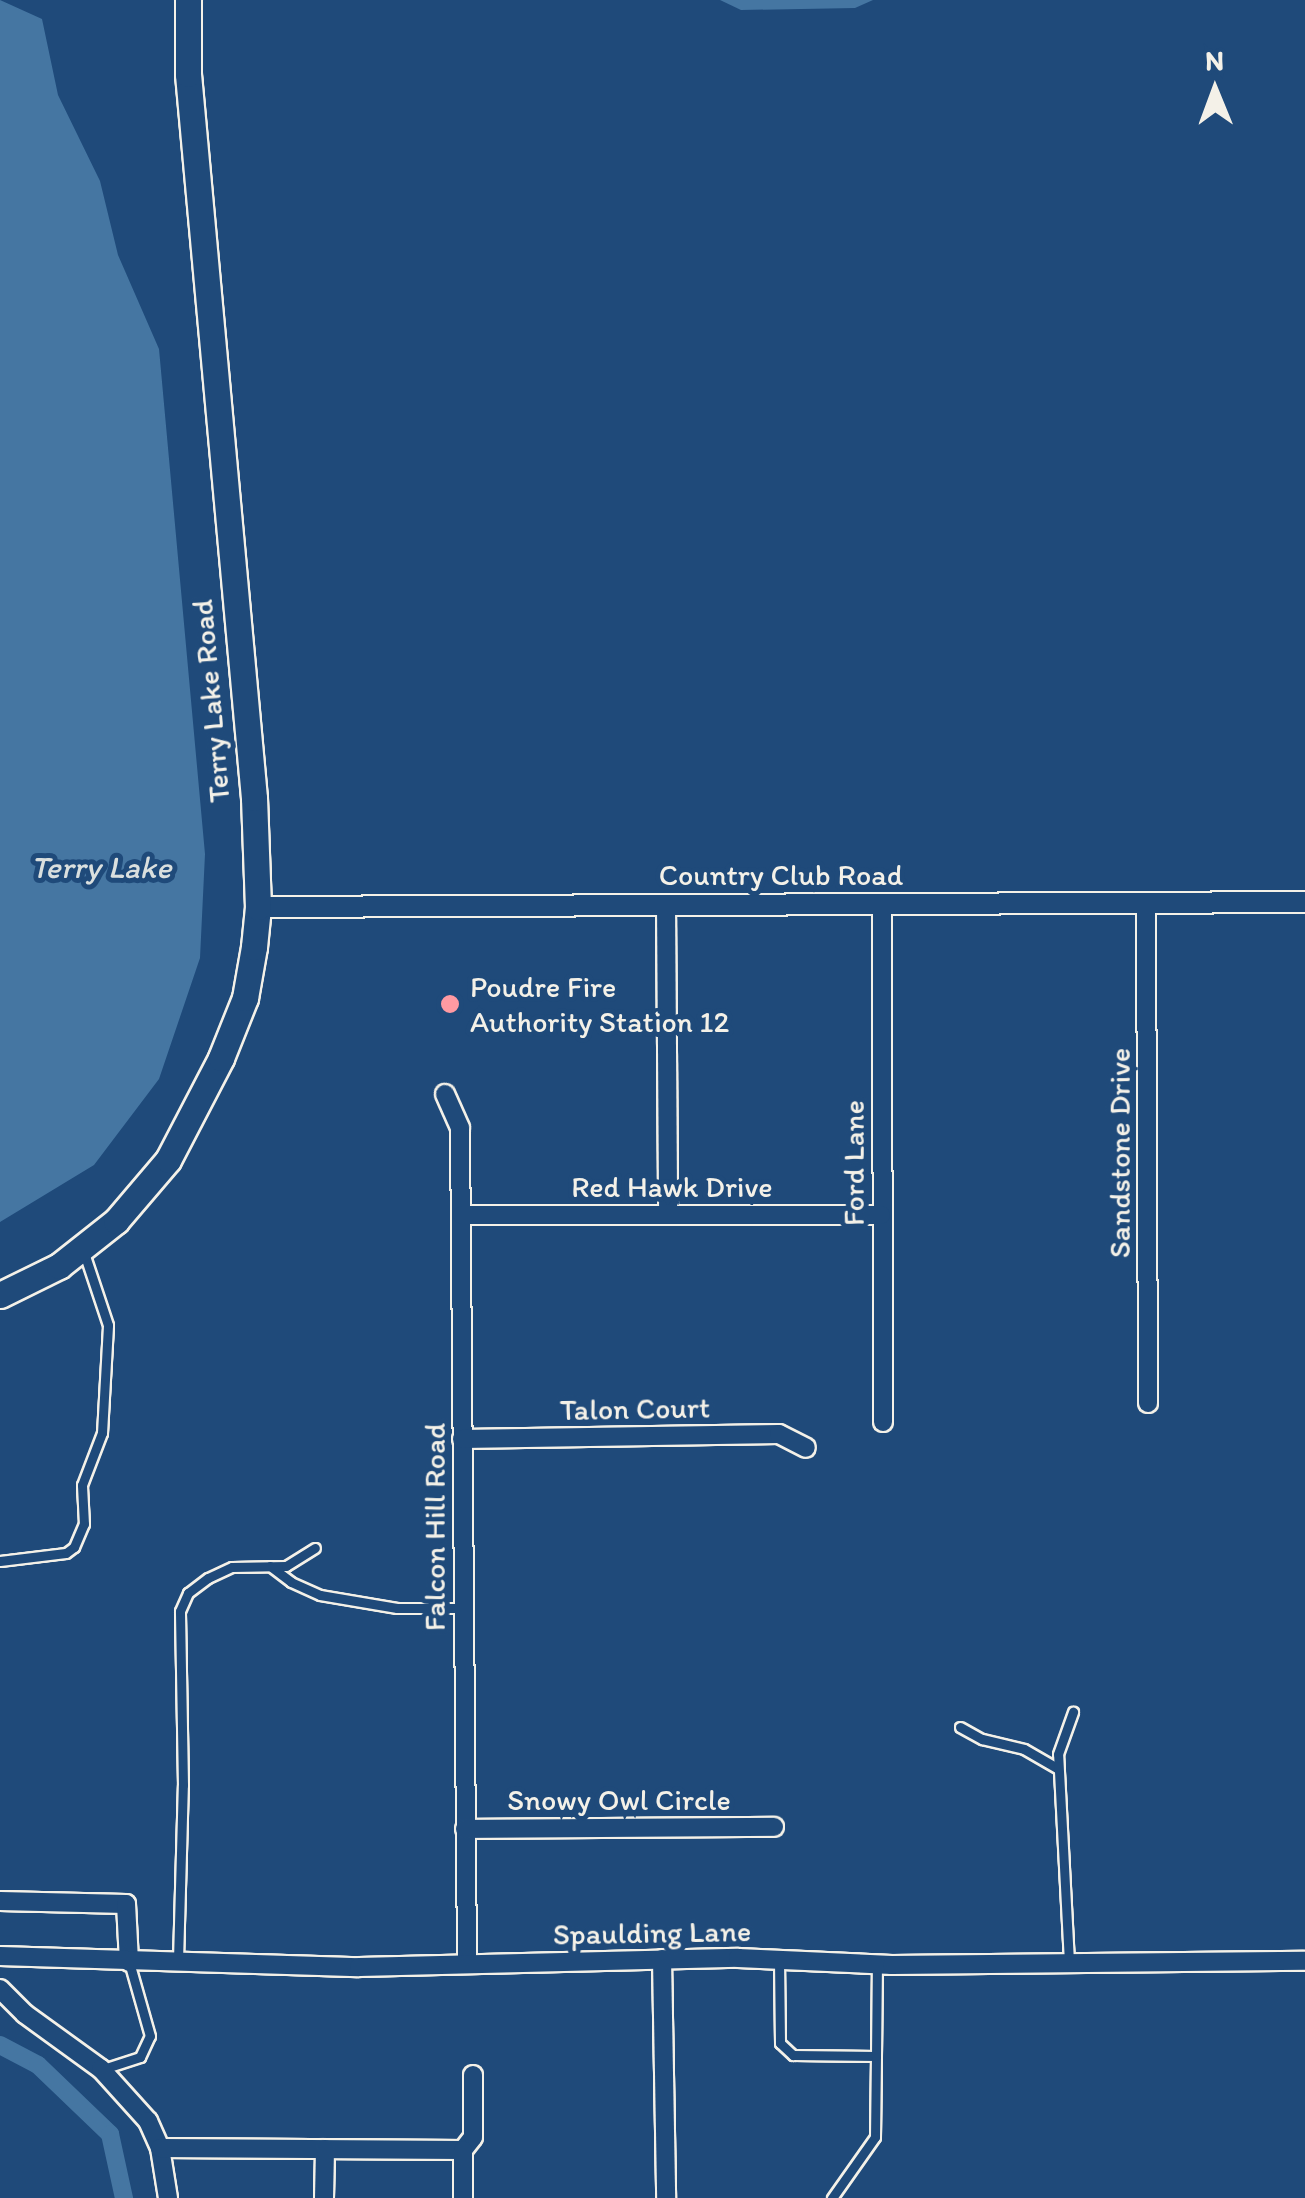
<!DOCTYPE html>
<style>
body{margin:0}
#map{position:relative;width:1305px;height:2198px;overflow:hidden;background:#1f4a7a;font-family:Itim,sans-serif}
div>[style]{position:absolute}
.water>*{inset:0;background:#4576a2}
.canal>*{height:18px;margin:-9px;padding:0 9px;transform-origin:9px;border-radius:9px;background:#4576a2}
.roads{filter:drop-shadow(2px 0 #f4f1e8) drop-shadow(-2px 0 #f4f1e8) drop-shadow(0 2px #f4f1e8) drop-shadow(0 -2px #f4f1e8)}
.service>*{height:9px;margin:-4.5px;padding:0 4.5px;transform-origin:4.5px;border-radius:4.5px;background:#1f4a7a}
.minor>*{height:18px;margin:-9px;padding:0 9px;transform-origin:9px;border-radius:9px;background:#1f4a7a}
.tertiary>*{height:20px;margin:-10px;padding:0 10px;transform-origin:10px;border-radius:10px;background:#1f4a7a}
.secondary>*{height:25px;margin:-12.5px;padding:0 12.5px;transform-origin:12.5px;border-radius:12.5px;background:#1f4a7a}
.dots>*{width:28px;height:28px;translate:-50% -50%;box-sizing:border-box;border:5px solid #1f4a7a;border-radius:50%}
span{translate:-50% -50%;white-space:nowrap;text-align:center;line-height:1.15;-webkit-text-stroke:10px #1f4a7a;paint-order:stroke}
.street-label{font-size:30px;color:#f4f1e8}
.poi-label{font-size:30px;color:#f4f1e8}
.left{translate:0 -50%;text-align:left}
.water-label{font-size:32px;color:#dadfde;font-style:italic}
.north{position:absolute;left:1165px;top:40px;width:100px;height:100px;-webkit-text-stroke:8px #1f4a7a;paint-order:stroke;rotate:359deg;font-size:28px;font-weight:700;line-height:40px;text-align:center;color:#f4f1e8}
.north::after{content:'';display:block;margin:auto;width:35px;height:45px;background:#f4f1e8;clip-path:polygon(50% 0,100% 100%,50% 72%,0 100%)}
</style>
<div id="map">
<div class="water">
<i style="clip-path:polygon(0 0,42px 19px,58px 95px,100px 181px,118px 255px,159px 349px,205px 854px,200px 958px,159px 1079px,94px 1165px,0 1222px)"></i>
<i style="clip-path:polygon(720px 0,873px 0,855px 8px,741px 10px)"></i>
</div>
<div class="canal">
<i style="left:0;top:2045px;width:43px;rotate:27.8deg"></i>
<i style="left:38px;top:2065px;width:100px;rotate:43.8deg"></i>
<i style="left:110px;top:2134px;width:66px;rotate:77.7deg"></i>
</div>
<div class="roads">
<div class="service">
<i style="left:0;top:1561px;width:66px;rotate:-6.9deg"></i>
<i style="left:66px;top:1553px;width:10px;rotate:-37deg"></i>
<i style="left:74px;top:1547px;width:25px;rotate:-67deg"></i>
<i style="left:84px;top:1524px;width:39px;rotate:-93deg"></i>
<i style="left:82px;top:1485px;width:56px;rotate:-69deg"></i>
<i style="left:102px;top:1433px;width:108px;rotate:-86.8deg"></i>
<i style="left:108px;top:1325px;width:79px;rotate:-108.4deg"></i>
<i style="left:270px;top:1566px;width:26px;rotate:37deg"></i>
<i style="left:291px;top:1582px;width:32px;rotate:24deg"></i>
<i style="left:320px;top:1595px;width:78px;rotate:9.6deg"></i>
<i style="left:397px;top:1608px;width:66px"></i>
<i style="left:960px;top:1727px;width:25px;rotate:29deg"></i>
<i style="left:982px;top:1739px;width:43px;rotate:13.4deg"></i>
<i style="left:1024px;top:1749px;width:39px;rotate:30deg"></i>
<i style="left:178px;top:1960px;width:175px;rotate:-88.4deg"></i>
<i style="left:183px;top:1785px;width:174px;rotate:-91deg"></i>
<i style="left:180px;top:1611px;width:20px;rotate:-66deg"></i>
<i style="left:188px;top:1593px;width:25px;rotate:-37deg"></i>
<i style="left:208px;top:1578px;width:26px;rotate:-25deg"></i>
<i style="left:232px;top:1567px;width:54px;rotate:-1.1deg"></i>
<i style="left:286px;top:1566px;width:34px;rotate:-32deg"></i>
<i style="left:779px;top:1960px;width:83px;rotate:89.3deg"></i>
<i style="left:780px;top:2043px;width:18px;rotate:43deg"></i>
<i style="left:793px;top:2055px;width:83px;rotate:0.7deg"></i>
<i style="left:876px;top:2056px;width:81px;rotate:90.7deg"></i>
<i style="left:875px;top:2137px;width:75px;rotate:125.2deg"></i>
<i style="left:1069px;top:1962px;width:208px;rotate:-93deg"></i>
<i style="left:1058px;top:1754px;width:45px;rotate:-70.3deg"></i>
<i style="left:876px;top:2056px;width:92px;rotate:-89.4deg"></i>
<i style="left:103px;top:2069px;width:39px;rotate:-18deg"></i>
<i style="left:140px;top:2057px;width:23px;rotate:-65deg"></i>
<i style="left:150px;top:2036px;width:77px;rotate:-105.8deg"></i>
</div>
<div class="minor">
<i style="left:1146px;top:903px;width:500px;rotate:89.77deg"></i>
<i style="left:882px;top:904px;width:518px;rotate:89.89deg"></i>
<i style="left:666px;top:905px;width:309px;rotate:89.6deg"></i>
<i style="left:445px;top:1094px;width:37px;rotate:66deg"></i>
<i style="left:460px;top:1128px;width:835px;rotate:89.52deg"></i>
<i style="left:462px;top:1215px;width:419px"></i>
<i style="left:462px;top:1439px;width:317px;rotate:-0.9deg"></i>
<i style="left:779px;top:1434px;width:30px;rotate:27deg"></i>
<i style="left:465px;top:1829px;width:309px;rotate:-0.4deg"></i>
<i style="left:0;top:1901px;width:126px;rotate:1.4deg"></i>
<i style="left:126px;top:1904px;width:58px;rotate:87deg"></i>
<i style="left:0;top:1956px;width:359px;rotate:1.8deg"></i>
<i style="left:359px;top:1967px;width:379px;rotate:-1.4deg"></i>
<i style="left:738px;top:1958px;width:154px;rotate:2.6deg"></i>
<i style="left:892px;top:1965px;width:413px;rotate:-0.6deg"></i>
<i style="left:662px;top:1959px;width:239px;rotate:89deg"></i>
<i style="left:0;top:1989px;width:35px;rotate:45deg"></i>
<i style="left:25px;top:2014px;width:94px;rotate:35.9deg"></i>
<i style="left:101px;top:2069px;width:70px;rotate:47.9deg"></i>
<i style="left:148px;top:2121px;width:30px;rotate:66deg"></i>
<i style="left:160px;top:2148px;width:51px;rotate:80.9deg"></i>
<i style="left:160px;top:2148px;width:303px;rotate:0.4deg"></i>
<i style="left:463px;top:2150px;width:16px;rotate:-52deg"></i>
<i style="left:473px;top:2137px;width:62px;rotate:-90deg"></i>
<i style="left:463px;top:2150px;width:48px;rotate:90deg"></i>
<i style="left:324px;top:2198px;width:49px;rotate:-88.8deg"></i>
</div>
<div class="tertiary">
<i style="left:258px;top:907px;width:1047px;rotate:-0.27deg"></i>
</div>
<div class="secondary">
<i style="left:0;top:1295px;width:66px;rotate:-26.2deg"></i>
<i style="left:59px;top:1266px;width:73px;rotate:-38.3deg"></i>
<i style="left:116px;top:1221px;width:80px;rotate:-49.6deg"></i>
<i style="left:168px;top:1160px;width:115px;rotate:-62.5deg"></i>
<i style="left:221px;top:1058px;width:65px;rotate:-68.2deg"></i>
<i style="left:245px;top:998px;width:52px;rotate:-80deg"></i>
<i style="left:254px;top:947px;width:40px;rotate:-84.3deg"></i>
<i style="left:258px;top:907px;width:109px;rotate:-92.1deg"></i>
<i style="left:254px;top:798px;width:727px;rotate:-95.21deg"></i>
<i style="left:188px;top:74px;width:74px;rotate:-90deg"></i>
</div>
</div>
<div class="dots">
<i style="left:450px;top:1004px;background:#ff9aa2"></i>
</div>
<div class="street-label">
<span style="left:211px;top:701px;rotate:-95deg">Terry Lake Road</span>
<span style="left:781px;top:875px">Country Club Road</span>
<span style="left:1120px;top:1153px;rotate:-90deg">Sandstone Drive</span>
<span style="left:854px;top:1163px;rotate:-90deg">Ford Lane</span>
<span style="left:672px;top:1187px">Red Hawk Drive</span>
<span style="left:635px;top:1409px;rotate:-1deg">Talon Court</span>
<span style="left:435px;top:1527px;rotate:-90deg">Falcon Hill Road</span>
<span style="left:619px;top:1800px">Snowy Owl Circle</span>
<span style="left:652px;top:1933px;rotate:-1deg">Spaulding Lane</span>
</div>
<div class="poi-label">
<span class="left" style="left:470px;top:1004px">Poudre Fire<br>Authority Station 12</span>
</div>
<div class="water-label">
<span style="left:101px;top:867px">Terry Lake</span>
</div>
<div class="north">N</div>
</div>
